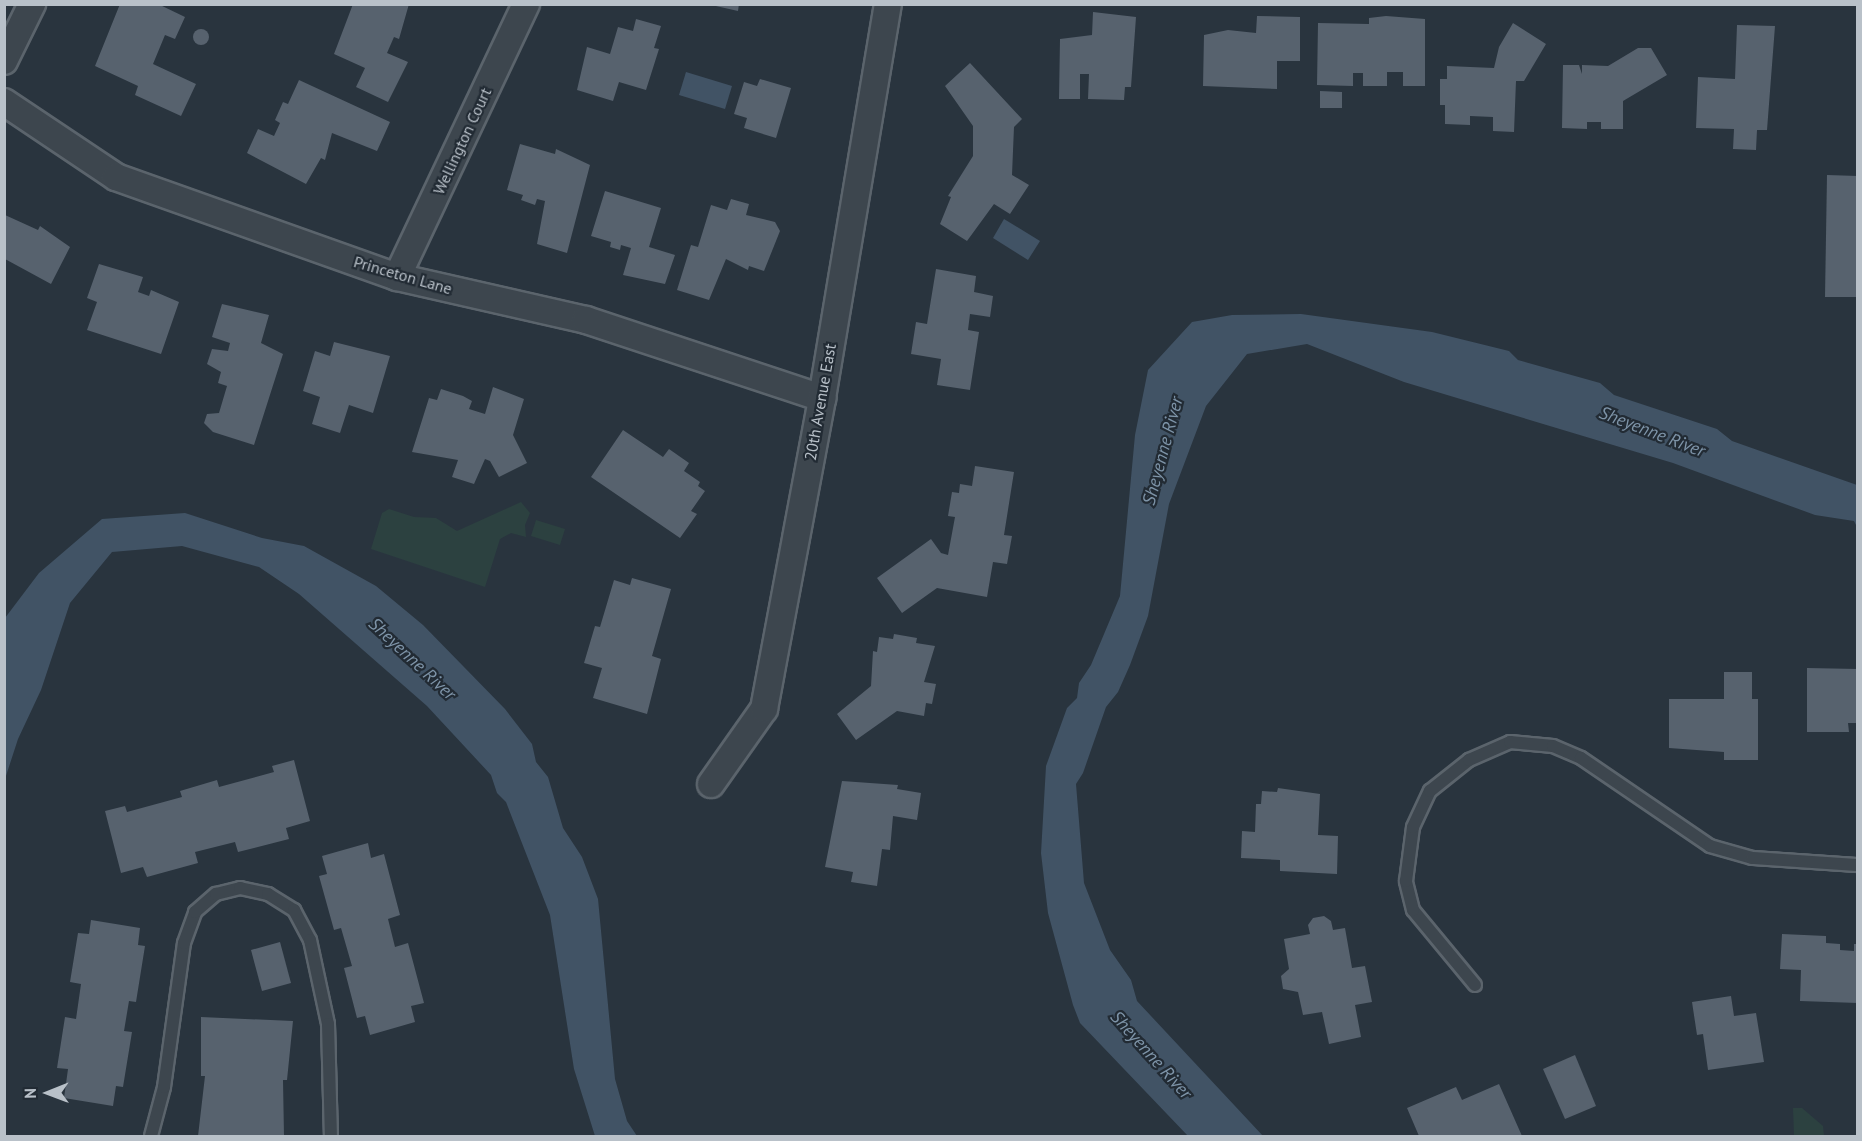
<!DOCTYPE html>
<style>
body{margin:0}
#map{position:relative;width:1862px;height:1141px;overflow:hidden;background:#29343e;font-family:"PT Sans",sans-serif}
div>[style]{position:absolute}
.green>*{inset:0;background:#2c4140}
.water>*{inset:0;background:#415365}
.building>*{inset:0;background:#57626e}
.round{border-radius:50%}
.roads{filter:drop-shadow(2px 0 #5b646c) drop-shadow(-2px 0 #5b646c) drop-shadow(0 2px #5b646c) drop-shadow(0 -2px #5b646c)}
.lane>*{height:12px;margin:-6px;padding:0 6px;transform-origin:6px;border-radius:6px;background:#3d464e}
.street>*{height:26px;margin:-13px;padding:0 13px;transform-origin:13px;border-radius:13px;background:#3d464e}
span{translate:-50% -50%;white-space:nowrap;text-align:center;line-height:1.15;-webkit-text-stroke:4.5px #222b34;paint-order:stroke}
.street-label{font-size:16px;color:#b9c1c9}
.water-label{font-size:18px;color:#7e94a8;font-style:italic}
.frame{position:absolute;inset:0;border:6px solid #b9c1c9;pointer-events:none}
.north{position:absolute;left:18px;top:1063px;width:60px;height:60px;-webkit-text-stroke:4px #222b34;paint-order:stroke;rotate:269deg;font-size:16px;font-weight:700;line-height:24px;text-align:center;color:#b9c1c9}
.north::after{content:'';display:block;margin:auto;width:21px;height:27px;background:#b9c1c9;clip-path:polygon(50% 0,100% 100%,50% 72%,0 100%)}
</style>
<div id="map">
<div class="green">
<i style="clip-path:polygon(521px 502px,530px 513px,525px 525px,526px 537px,511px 533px,500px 539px,485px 587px,371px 549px,382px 513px,389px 509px,414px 517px,436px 518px,457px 531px)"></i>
<i style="clip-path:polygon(536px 520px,565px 529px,560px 545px,531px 536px)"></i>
<i style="clip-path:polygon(1793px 1108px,1802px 1108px,1823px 1126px,1824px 1136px,1794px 1136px)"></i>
</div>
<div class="water">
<i style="clip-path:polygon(686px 72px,732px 86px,725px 109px,679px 95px)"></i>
<i style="clip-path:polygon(1004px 219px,1040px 241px,1028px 260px,993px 238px)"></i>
<i style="clip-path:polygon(1301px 314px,1432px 332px,1509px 351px,1518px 360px,1600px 383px,1614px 395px,1717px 429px,1732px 441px,1857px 485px,1857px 527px,1854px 521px,1815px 515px,1673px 463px,1404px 382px,1307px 344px,1247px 354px,1206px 406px,1169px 504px,1148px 616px,1130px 665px,1118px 692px,1106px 707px,1083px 773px,1076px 784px,1084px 883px,1110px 950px,1131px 980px,1137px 1001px,1263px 1136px,1188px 1136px,1080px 1023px,1073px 1005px,1048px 913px,1041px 853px,1046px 766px,1067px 708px,1077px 698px,1079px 683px,1091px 665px,1120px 596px,1135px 435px,1148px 370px,1192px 322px,1232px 315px)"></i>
<i style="clip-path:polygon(185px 513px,262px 538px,304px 546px,376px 586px,423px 625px,505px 709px,532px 744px,536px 762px,548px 777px,563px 828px,582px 857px,598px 899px,615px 1079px,627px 1121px,637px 1136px,595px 1136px,574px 1069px,550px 915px,506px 802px,497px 793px,491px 775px,427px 706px,299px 594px,259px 567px,182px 546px,112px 552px,70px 603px,41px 690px,18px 739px,5px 779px,5px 618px,39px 573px,102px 519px)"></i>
</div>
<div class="building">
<i style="clip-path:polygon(120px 4px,158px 4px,185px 17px,175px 39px,165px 35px,153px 64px,196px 84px,181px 116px,135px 95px,138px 86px,95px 66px)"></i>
<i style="clip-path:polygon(353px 4px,409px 4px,399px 39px,394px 37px,387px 53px,408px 62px,388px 102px,356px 87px,365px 68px,334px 54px)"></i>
<i style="clip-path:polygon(707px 4px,739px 4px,738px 11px)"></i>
<i style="clip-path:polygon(1093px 12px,1136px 17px,1131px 87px,1125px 87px,1124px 100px,1088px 99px,1089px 74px,1080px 74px,1080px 99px,1059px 99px,1060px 39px,1092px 35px)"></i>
<i style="clip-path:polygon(1257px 16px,1300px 17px,1300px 61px,1277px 61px,1277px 89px,1203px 86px,1204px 35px,1228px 30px,1256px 33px)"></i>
<i style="clip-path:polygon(1386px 16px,1425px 19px,1425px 86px,1403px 86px,1403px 72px,1387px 72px,1387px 86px,1363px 86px,1363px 73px,1353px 73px,1353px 86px,1317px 85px,1318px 23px,1369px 24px,1369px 18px)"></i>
<i style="clip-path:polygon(636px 19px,661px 26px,654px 48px,659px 49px,646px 90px,619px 82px,613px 101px,577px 90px,587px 47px,610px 54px,618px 27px,633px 31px)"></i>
<i style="clip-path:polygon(1513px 23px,1546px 44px,1524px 81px,1516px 81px,1514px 132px,1493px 131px,1493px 117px,1470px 116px,1470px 125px,1445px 124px,1445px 105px,1440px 105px,1440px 79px,1447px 79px,1447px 66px,1494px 68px,1499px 47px)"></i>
<i style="clip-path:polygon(1737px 25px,1775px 26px,1767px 130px,1757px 130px,1756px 150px,1733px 149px,1734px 129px,1696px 128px,1698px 77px,1735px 79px)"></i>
<i class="round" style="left:193px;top:29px;width:16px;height:16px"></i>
<i style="clip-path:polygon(1638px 48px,1651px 48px,1667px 75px,1623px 101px,1623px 129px,1601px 129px,1601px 122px,1587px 122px,1587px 129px,1562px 128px,1563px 65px,1579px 65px,1582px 74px,1582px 65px,1608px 66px)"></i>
<i style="clip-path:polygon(970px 63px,1022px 119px,1014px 127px,1012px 175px,1029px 185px,1010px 214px,994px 204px,967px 241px,940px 224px,951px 197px,948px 196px,973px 156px,973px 126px,945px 86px)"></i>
<i style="clip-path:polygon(760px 79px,791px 88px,776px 138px,744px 128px,747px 118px,734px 114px,744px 82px,757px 86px)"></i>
<i style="clip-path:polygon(299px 80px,390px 122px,377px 151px,332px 133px,325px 160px,321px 158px,306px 184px,247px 153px,258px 129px,274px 136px,280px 123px,275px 120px,283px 102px,288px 104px)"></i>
<i style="clip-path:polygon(1320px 91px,1342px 92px,1342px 108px,1320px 108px)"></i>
<i style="clip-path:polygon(520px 144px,555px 154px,556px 149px,590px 165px,567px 253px,537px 244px,545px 201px,537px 199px,535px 205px,521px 200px,523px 195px,507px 190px)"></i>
<i style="clip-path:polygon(1827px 175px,1858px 176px,1858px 297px,1825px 297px)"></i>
<i style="clip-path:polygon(605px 191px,661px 208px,649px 247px,675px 255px,665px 284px,623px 275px,631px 248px,621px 245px,620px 250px,610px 247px,611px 242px,591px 236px)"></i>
<i style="clip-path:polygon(731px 199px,749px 204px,746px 215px,775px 222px,780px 231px,764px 271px,749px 266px,748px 270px,726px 259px,709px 300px,677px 290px,691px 245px,698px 247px,711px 205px,727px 210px)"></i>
<i style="clip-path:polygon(5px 215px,38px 230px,40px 226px,70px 247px,51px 284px,5px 259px)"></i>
<i style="clip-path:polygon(99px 264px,143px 277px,138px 292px,149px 296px,151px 290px,179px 302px,161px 354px,87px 330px,97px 302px,87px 298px)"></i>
<i style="clip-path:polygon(936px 269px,976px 276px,974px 292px,993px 296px,990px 317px,970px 314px,968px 330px,979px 332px,970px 390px,937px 385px,941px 359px,911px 354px,916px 322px,927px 324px)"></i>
<i style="clip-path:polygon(222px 304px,269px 315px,261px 343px,283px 354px,254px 445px,213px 432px,204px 423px,207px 414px,219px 413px,227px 386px,218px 383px,221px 372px,207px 364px,212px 349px,228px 351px,230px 343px,212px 337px)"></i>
<i style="clip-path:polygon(334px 342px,390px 356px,373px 413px,349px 405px,340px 433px,312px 424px,320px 397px,303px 391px,315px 351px,330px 356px)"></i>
<i style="clip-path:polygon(493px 387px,524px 399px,513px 435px,527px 463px,499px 477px,490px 461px,485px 459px,474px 484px,452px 477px,458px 460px,412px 452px,429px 398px,437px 400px,441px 389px,463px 396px,472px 401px,469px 409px,485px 414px)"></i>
<i style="clip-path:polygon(623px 430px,663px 457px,669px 449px,689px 463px,684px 471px,700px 482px,698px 486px,705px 491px,691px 511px,697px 514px,680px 538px,591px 477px)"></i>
<i style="clip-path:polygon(975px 466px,1014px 472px,1004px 535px,1012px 536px,1007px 564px,993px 562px,987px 597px,937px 588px,902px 613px,877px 578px,931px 539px,941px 553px,948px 555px,955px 517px,948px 516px,952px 492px,959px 493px,960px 484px,972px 486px)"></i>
<i style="clip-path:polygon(632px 578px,671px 589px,652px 656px,661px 659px,647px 714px,593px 698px,602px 668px,584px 663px,595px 626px,600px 627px,614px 580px,630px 585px)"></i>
<i style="clip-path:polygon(894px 634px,917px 638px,916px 643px,935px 646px,924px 682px,936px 684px,932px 704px,926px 703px,924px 716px,897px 711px,856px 740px,837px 714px,871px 686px,873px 651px,877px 652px,879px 637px,893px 639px)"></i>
<i style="clip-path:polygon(1807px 668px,1858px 669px,1858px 723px,1848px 723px,1849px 732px,1807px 732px)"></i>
<i style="clip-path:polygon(1724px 672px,1752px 672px,1752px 699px,1758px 699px,1758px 760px,1724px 760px,1724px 752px,1669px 748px,1669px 699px,1724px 699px)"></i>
<i style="clip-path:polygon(294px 760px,310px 821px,286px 828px,289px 839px,238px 852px,235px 842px,195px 852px,198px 863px,147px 877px,143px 867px,121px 873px,105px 811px,125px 806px,127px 812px,182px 797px,180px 791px,217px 780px,219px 787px,274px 772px,272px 766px)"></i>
<i style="clip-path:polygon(842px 781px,898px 785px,897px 789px,921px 793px,917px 820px,893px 816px,890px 850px,882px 849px,877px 886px,851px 882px,853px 872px,825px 867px)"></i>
<i style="clip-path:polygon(1278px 788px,1320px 794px,1318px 835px,1338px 836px,1337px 874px,1280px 871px,1280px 860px,1241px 858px,1242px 831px,1255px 832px,1256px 804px,1261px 804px,1262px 791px,1277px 792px)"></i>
<i style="clip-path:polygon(368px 843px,371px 858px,384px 854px,400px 915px,388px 919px,395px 947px,408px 943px,424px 1003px,411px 1006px,415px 1022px,370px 1035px,365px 1016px,357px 1018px,344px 968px,352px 966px,341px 928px,334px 930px,319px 876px,327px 874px,322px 856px)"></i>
<i style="clip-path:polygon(1324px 916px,1331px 921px,1333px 930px,1345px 928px,1352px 968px,1365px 966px,1372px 1002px,1355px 1005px,1361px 1037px,1329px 1044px,1322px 1012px,1303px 1015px,1298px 992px,1283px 989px,1281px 976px,1289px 969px,1284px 939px,1310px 934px,1308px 925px,1313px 918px)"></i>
<i style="clip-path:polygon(91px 920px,140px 928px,138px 945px,145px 946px,136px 1002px,129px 1001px,124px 1031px,132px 1032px,123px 1087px,116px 1086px,113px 1106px,64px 1098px,68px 1069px,57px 1068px,65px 1017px,76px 1019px,81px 984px,70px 982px,78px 933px,89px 934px)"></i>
<i style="clip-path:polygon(1782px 934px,1826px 936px,1826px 943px,1840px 944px,1840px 950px,1854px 951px,1854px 944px,1858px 944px,1858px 1003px,1800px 1001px,1801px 970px,1780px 969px)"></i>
<i style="clip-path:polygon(280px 942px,291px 983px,262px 991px,251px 950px)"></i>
<i style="clip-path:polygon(1731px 996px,1734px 1016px,1756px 1013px,1764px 1062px,1708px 1070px,1703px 1034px,1697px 1035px,1692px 1002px)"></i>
<i style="clip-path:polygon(201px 1017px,293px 1021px,287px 1080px,283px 1080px,284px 1136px,198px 1136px,205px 1076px,201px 1076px)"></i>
<i style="clip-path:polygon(1575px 1055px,1596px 1106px,1565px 1119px,1543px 1069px)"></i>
<i style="clip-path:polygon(1499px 1084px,1522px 1136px,1419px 1136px,1407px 1108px,1456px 1087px,1462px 1100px)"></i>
</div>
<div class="roads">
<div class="lane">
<i style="left:1475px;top:985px;width:97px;rotate:-129.6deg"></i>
<i style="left:1413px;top:910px;width:30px;rotate:-104deg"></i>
<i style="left:1406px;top:881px;width:54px;rotate:-82.6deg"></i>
<i style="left:1413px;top:827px;width:40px;rotate:-65deg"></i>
<i style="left:1430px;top:791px;width:50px;rotate:-38.5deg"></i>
<i style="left:1469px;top:760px;width:45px;rotate:-23.7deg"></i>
<i style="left:1510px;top:742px;width:43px;rotate:5.3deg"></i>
<i style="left:1553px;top:746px;width:30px;rotate:23deg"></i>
<i style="left:1581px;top:758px;width:156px;rotate:34.3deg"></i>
<i style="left:1710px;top:846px;width:44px;rotate:15.9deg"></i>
<i style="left:1752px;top:858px;width:106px;rotate:3.8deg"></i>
<i style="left:151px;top:1136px;width:51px;rotate:-75.1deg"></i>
<i style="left:164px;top:1087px;width:145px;rotate:-82.1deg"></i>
<i style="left:184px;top:943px;width:33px;rotate:-70deg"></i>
<i style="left:195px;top:912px;width:28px;rotate:-41deg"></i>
<i style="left:216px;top:894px;width:25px;rotate:-14deg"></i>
<i style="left:240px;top:888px;width:29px;rotate:12deg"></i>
<i style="left:268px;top:894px;width:31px;rotate:32deg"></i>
<i style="left:294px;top:910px;width:34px;rotate:62deg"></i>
<i style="left:310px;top:940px;width:86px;rotate:77.9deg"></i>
<i style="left:328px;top:1024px;width:112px;rotate:88.5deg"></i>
</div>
<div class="street">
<i style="left:4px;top:61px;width:64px;rotate:-63.8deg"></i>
<i style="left:4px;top:102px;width:135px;rotate:33.8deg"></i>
<i style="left:116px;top:177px;width:298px;rotate:19.6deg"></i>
<i style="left:397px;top:277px;width:194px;rotate:12.8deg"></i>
<i style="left:586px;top:320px;width:249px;rotate:18.3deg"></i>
<i style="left:397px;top:277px;width:302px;rotate:-64.7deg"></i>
<i style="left:711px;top:784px;width:92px;rotate:-54.8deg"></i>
<i style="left:764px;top:709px;width:316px;rotate:-79.4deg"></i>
<i style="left:822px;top:398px;width:399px;rotate:-80.5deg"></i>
</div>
</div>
<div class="street-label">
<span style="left:462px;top:141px;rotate:-65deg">Wellington Court</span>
<span style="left:403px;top:275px;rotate:16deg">Princeton Lane</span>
<span style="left:820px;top:402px;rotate:-80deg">20th Avenue East</span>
</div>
<div class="water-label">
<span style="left:1652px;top:432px;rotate:21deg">Sheyenne River</span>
<span style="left:1163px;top:451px;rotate:-75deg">Sheyenne River</span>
<span style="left:412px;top:659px;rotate:43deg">Sheyenne River</span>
<span style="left:1151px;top:1055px;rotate:48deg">Sheyenne River</span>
</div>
<div class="frame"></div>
<div class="north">N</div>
</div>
